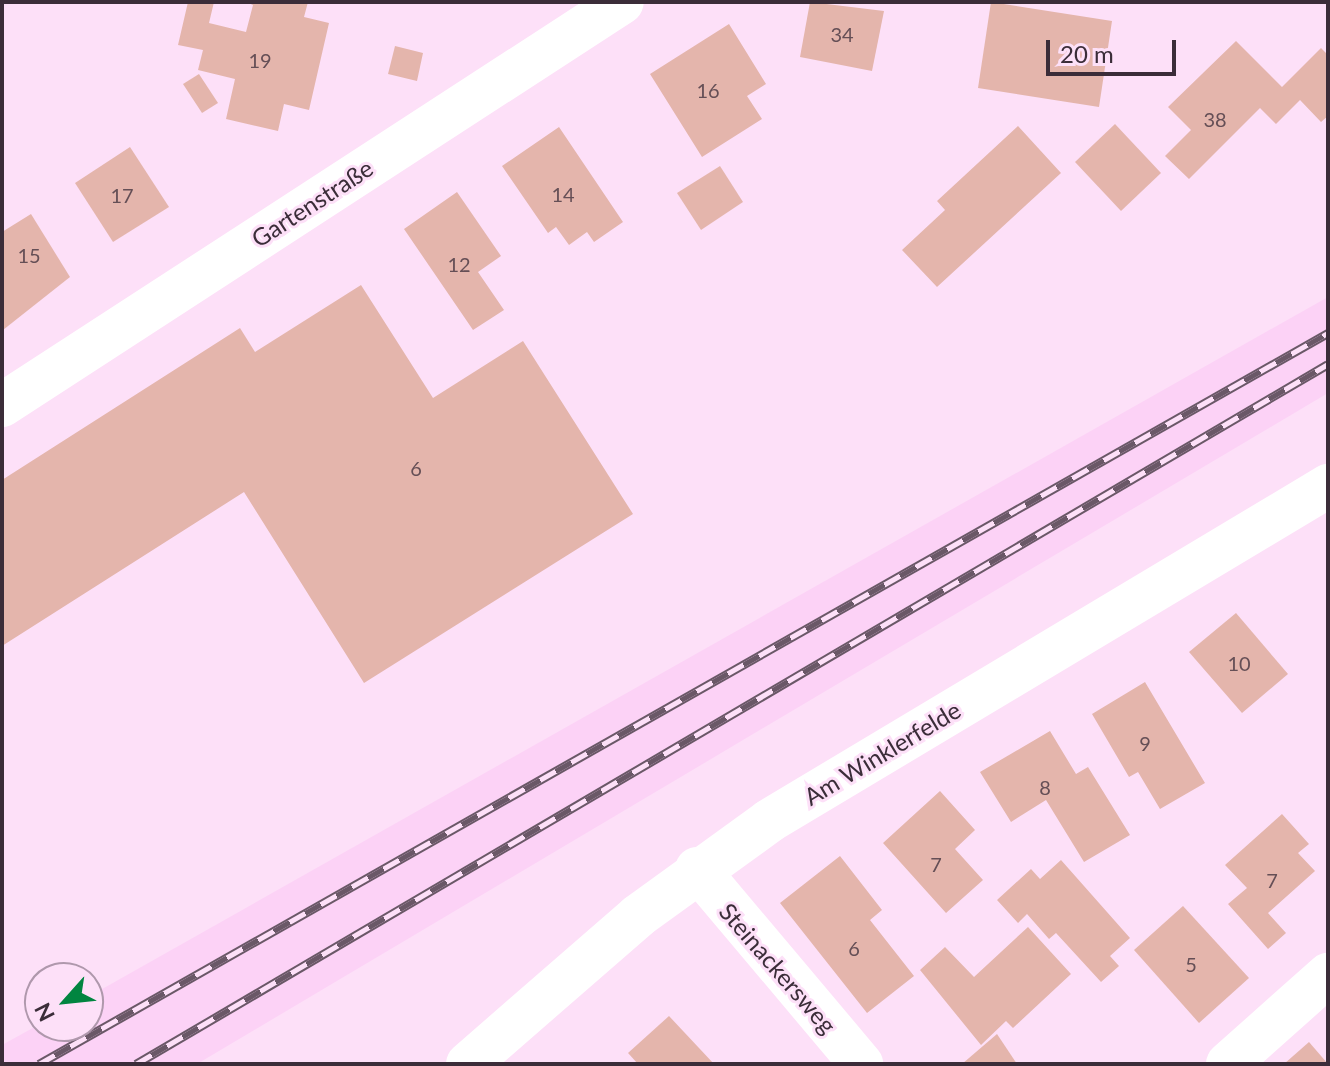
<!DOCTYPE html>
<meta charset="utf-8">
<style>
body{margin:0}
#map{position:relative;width:1330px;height:1066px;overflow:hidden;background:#fde0f8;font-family:Lato,sans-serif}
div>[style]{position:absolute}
.built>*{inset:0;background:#fcd2f6}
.building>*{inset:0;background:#e4b5ac}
.minor>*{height:44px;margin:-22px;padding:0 22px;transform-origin:22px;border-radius:22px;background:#fff}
.rail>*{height:9px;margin-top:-4.5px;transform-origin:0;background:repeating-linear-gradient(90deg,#fde0f8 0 18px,#6a5867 0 36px);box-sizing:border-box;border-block:2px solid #6a5867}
span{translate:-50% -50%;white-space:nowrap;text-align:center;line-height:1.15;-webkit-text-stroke:6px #fde0f8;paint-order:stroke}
.number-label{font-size:20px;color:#654f56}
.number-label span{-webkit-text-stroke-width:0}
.street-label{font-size:24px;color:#3b2d39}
.frame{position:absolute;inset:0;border:4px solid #3b2d39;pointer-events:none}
.north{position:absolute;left:24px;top:962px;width:80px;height:80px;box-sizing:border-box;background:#fde0f8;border:2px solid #af98ac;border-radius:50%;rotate:243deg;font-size:22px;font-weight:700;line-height:32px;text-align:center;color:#3b2d39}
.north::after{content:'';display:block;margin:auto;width:28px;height:36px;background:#018540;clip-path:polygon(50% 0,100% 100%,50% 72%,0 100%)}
.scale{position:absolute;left:1046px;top:40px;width:130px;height:36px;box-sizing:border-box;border:4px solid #3b2d39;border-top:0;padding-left:10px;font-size:24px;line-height:28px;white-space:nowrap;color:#3b2d39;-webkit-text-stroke:6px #fde0f8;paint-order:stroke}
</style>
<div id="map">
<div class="built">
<i style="clip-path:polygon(1328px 297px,1328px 393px,197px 1064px,2px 1064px,2px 1045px,40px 1024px,88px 1026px,88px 997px)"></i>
</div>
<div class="building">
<i style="clip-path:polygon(188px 2px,214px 2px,209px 23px,246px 32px,253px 5px,246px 2px,308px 2px,304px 17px,329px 23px,309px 110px,284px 104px,278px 131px,226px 119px,235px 79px,198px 70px,203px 50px,178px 45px)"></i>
<i style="clip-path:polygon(810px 2px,884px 11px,872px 71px,800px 57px)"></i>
<i style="clip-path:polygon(991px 2px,1112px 21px,1099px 107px,978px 88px)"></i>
<i style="clip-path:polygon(729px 24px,766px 84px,747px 96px,762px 119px,702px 157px,650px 74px)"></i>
<i style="clip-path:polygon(1236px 41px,1282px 87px,1321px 48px,1328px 55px,1328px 116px,1321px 122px,1300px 100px,1276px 124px,1260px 108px,1189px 179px,1165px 156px,1191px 130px,1168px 107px)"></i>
<i style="clip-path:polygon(395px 46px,423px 53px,417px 81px,388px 74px)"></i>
<i style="clip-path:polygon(199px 74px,218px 103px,202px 113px,183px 84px)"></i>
<i style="clip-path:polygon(1115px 124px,1161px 173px,1121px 211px,1075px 162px)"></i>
<i style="clip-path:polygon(1018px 126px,1061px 173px,937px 287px,902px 250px,945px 210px,937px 201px)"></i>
<i style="clip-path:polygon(559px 127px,623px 222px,594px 242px,587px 232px,569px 245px,556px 227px,548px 233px,502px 166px)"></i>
<i style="clip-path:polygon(130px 147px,169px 207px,113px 242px,75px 183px)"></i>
<i style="clip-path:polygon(720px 166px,743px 202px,701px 230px,677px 193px)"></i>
<i style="clip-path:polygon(457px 192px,501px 256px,478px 272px,504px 310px,473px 330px,404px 229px)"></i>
<i style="clip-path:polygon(31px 214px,70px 277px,3px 330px,2px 232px)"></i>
<i style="clip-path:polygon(361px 285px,433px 398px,523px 341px,633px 514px,364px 683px,244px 492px,2px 646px,2px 480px,240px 328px,255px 352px)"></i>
<i style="clip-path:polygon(1236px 613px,1288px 674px,1242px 713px,1189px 652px)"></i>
<i style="clip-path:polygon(1145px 682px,1205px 783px,1160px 809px,1138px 772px,1129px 777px,1092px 714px)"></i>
<i style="clip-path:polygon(1050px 731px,1076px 774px,1088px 767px,1130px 835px,1084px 862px,1046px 800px,1011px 822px,980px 772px)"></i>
<i style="clip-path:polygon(940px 791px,975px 830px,955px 849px,983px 880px,946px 913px,883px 843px)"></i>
<i style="clip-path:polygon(1282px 814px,1309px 844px,1298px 853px,1315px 871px,1268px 913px,1286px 933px,1268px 949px,1228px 904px,1247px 888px,1225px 865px)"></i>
<i style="clip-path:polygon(840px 856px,882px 910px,870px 920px,914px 976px,867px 1013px,780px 903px)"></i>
<i style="clip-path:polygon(1061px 860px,1130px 938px,1110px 956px,1119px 966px,1101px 982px,1056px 933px,1049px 939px,1027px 914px,1018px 923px,997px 900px,1031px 869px,1040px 879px)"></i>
<i style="clip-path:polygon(1183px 906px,1249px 978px,1199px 1023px,1134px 950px)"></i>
<i style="clip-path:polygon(1028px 927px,1071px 974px,1013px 1028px,1006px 1021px,981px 1045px,920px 970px,945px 947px,974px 977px)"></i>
<i style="clip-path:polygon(669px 1016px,714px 1064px,638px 1064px,628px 1053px)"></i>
<i style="clip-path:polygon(997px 1034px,1017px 1064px,962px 1064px)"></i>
<i style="clip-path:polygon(1309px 1042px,1328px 1064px,1284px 1064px)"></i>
</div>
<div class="minor">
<i style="left:2px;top:405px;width:739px;rotate:-33.02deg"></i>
<i style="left:697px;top:869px;width:255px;rotate:49.9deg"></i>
<i style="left:468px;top:1064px;width:225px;rotate:-41deg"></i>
<i style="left:638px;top:916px;width:162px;rotate:-35.9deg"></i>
<i style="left:769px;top:821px;width:652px;rotate:-30.93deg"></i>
<i style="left:1228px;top:1064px;width:134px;rotate:-41.7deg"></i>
</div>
<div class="rail">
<i style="left:39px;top:1064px;width:1482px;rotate:-29.56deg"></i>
<i style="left:136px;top:1064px;width:1382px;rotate:-30.42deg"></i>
</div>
<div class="number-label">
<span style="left:842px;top:34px">34</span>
<span style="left:260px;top:60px">19</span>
<span style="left:708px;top:90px">16</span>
<span style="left:1215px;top:119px">38</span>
<span style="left:563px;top:194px">14</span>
<span style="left:122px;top:195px">17</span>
<span style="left:29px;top:255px">15</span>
<span style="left:459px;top:264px">12</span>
<span style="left:416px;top:468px">6</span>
<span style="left:1239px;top:663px">10</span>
<span style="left:1145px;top:743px">9</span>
<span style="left:1045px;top:787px">8</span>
<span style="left:936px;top:864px">7</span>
<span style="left:1272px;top:880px">7</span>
<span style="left:854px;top:948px">6</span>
<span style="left:1191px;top:964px">5</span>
</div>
<div class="street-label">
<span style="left:312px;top:203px;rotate:-33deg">Gartenstraße</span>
<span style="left:882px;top:753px;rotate:-31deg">Am Winklerfelde</span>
<span style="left:778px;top:968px;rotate:49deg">Steinackersweg</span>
</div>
<div class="frame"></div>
<div class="north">N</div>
<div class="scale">20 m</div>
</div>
